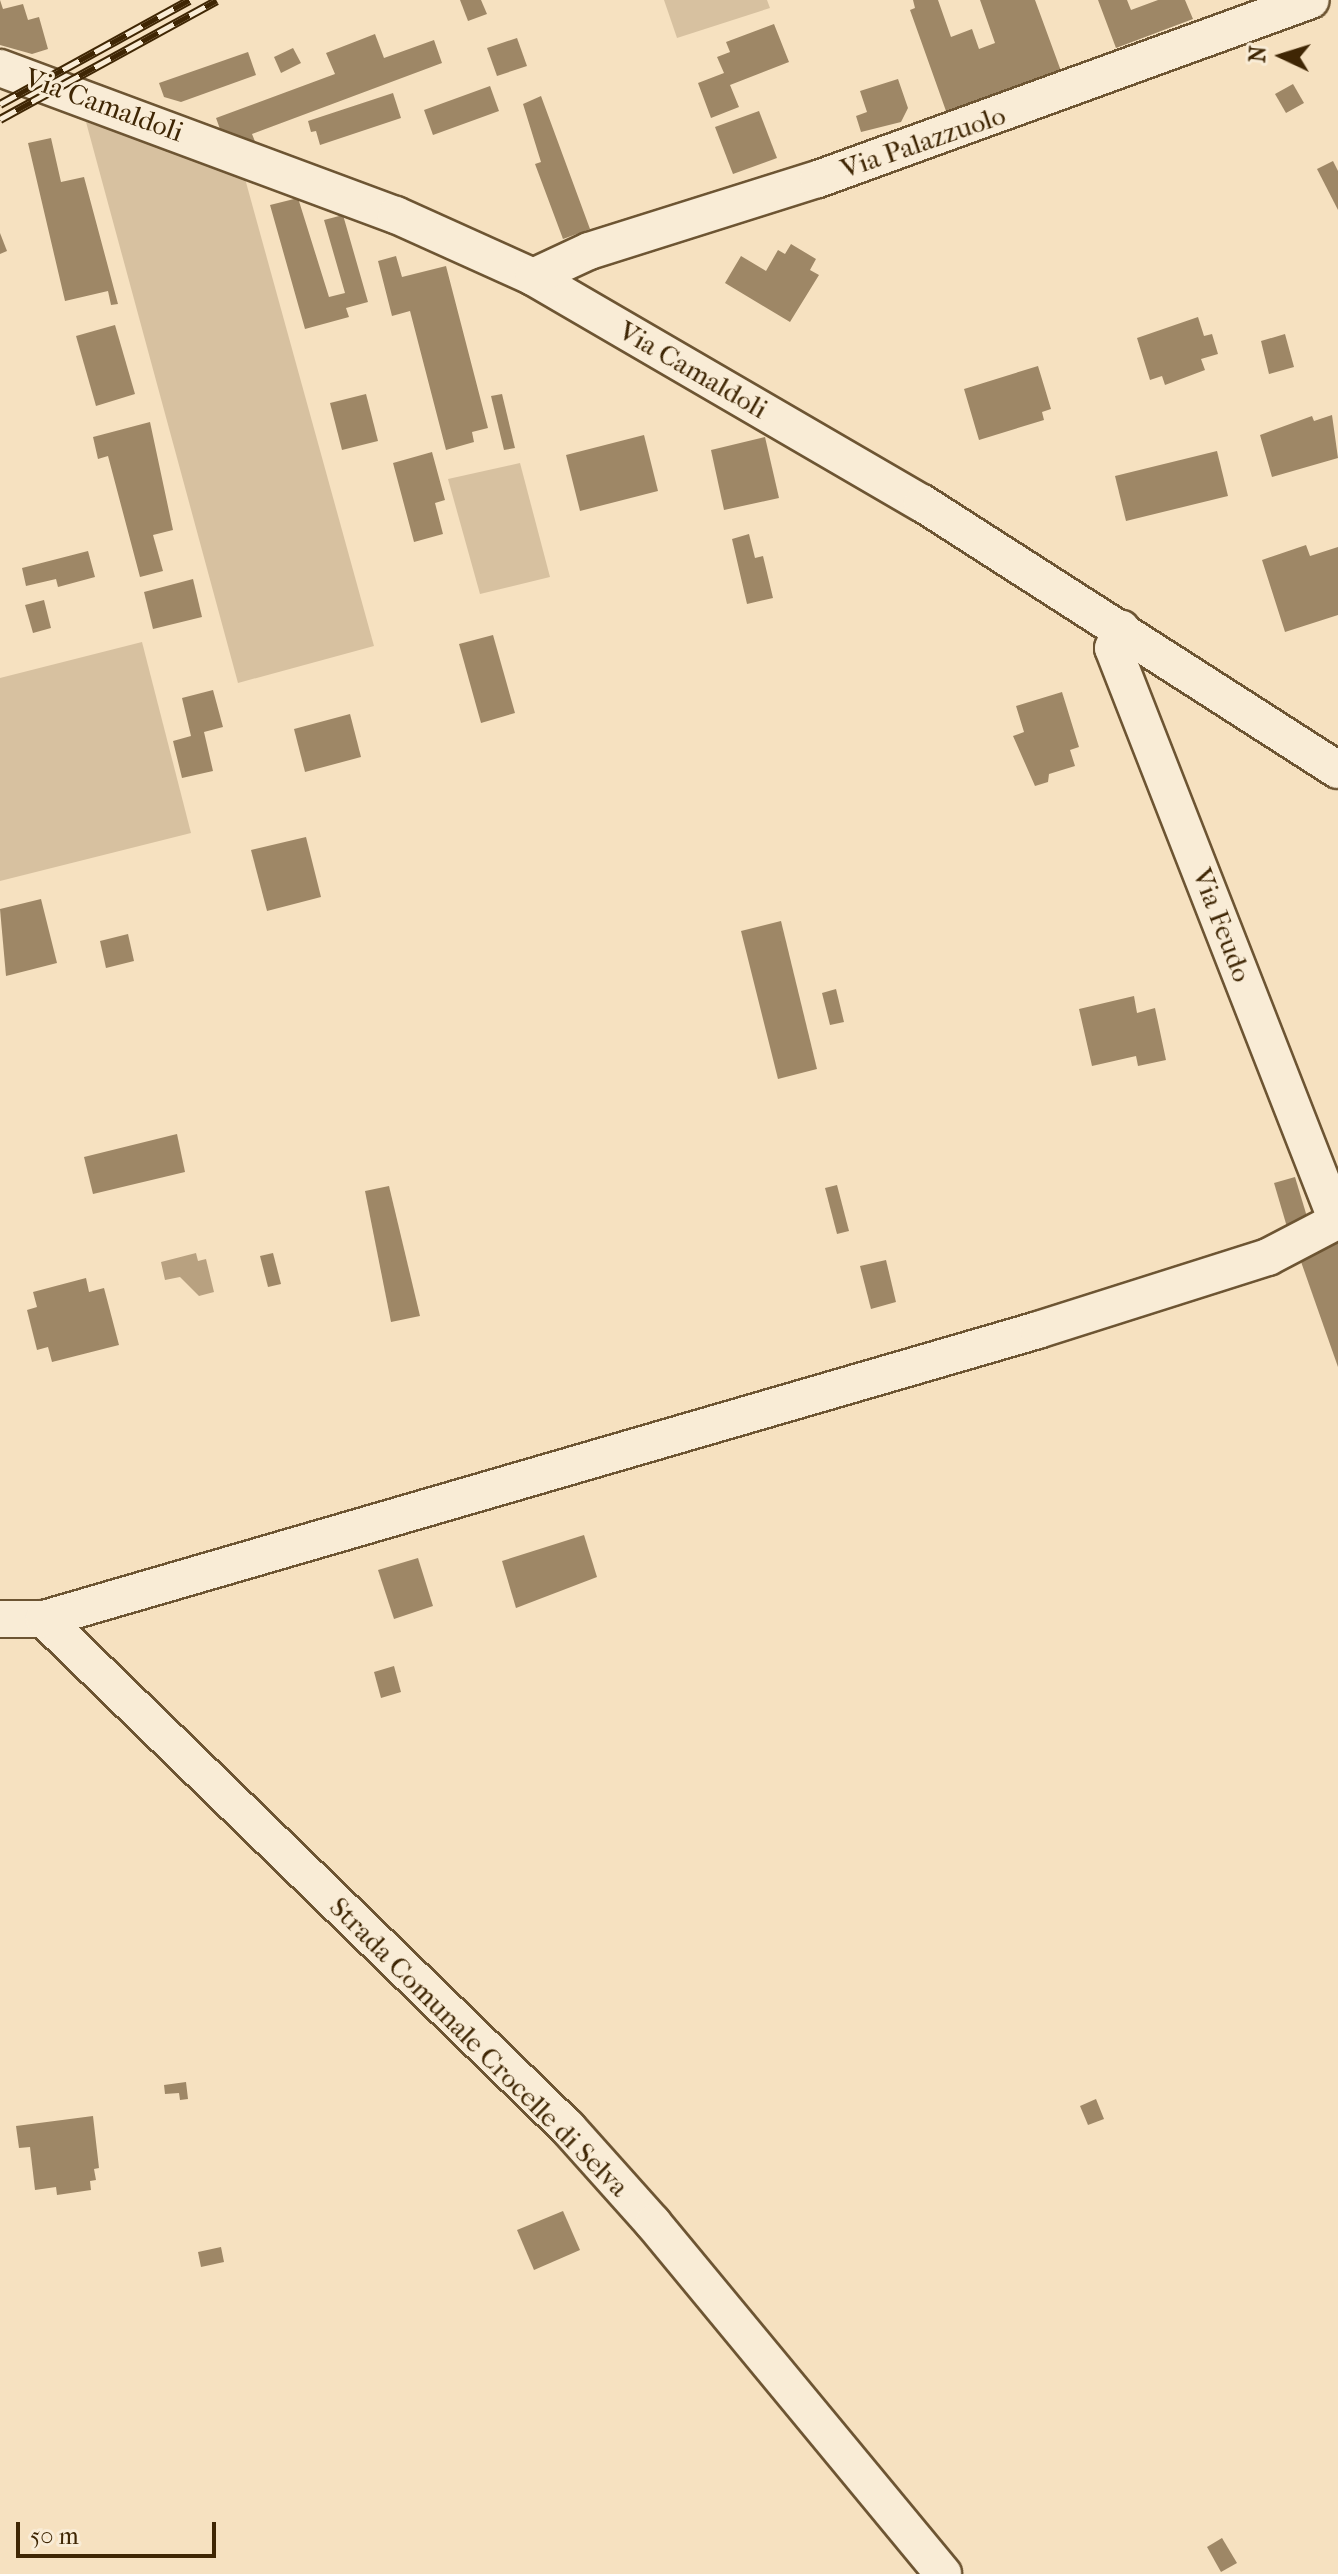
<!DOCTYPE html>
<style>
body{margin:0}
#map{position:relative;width:1338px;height:2574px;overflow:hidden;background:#f6e1c0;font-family:"IM FELL French Canon",serif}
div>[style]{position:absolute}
.green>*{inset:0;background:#d7c1a0}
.water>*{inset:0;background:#b8a180}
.building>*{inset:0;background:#9e8766}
.roads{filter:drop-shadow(2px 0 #6d5533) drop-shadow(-2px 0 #6d5533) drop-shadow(0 2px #6d5533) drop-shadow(0 -2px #6d5533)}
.minor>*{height:36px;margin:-18px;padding:0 18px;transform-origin:18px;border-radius:18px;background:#f9ecd6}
.rail>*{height:9px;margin-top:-4.5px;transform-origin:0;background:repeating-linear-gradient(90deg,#f9ecd6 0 18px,#3f2604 0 36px);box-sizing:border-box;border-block:2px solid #3f2604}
span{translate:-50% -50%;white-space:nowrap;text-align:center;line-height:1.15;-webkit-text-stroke:6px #f9ecd6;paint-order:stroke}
.street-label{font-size:28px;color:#3f2604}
.north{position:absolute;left:1242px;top:16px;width:80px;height:80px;-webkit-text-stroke:6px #f9ecd6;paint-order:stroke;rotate:274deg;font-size:22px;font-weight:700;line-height:32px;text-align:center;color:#3f2604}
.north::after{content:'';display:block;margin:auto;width:28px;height:36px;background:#3f2604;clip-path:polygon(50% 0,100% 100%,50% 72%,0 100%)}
.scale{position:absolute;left:16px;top:2522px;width:200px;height:36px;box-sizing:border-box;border:4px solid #3f2604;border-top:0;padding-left:10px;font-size:24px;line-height:28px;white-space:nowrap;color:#3f2604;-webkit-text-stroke:6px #f9ecd6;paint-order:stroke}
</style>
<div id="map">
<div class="green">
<i style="clip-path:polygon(664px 0,767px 0,770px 8px,677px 38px)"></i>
<i style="clip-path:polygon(86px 122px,244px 175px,374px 646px,238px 683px)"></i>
<i style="clip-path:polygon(520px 463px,550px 577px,480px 594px,448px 479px)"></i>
<i style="clip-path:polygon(142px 642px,191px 833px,0 881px,0 678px)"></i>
</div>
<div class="water">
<i style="clip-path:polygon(196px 1253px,198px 1261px,206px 1259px,214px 1292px,199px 1296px,180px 1277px,165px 1280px,161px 1262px)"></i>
</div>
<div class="building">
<i style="clip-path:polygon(0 0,3px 9px,23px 4px,28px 20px,39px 17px,48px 49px,32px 54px,0 45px)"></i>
<i style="clip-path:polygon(460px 0,481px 0,487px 14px,468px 21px)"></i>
<i style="clip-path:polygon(913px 0,938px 0,951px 37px,972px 29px,979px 49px,995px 43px,980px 0,1035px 0,1061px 71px,946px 111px,910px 10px,915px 8px)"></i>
<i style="clip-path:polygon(1098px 0,1127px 0,1131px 10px,1158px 0,1185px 0,1193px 19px,1116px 48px)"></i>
<i style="clip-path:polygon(774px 24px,789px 62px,730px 85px,739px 107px,711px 118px,698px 83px,724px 73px,717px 57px,730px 52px,726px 42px)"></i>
<i style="clip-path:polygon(375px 34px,384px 58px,434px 40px,442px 63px,252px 134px,256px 144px,220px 129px,216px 118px,335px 74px,326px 53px)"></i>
<i style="clip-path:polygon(517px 38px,527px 66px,497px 76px,487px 48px)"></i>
<i style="clip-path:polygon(293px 48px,301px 63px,281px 73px,274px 57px)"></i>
<i style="clip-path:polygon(248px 52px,256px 75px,181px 102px,164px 97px,159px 83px)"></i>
<i style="clip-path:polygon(898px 79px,908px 108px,901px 122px,861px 132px,856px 116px,867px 112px,860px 91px)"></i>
<i style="clip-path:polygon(1293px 84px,1304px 103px,1286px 113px,1275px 94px)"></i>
<i style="clip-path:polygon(490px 86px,499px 111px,433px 135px,424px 110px)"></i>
<i style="clip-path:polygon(393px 93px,401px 118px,320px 145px,316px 131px,311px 132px,308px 121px)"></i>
<i style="clip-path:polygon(541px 96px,590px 229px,563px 239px,535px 164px,541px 162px,523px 104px)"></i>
<i style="clip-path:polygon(759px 111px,777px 158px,733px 174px,715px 127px)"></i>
<i style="clip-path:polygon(51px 138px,61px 182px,84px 177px,118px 304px,111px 305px,108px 291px,65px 301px,28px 143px)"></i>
<i style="clip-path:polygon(1333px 161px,1338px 171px,1338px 210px,1317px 169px)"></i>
<i style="clip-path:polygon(298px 198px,329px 297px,345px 293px,324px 220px,343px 215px,368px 302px,346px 308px,349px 317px,305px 329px,270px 205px)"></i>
<i style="clip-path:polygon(0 233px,7px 251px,0 254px)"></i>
<i style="clip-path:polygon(791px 244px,816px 259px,810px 270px,819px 275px,790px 322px,725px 283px,741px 256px,766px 271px,778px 250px,785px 254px)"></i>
<i style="clip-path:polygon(396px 256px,402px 277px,446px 266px,488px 428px,472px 432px,474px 442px,446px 450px,410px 311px,392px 316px,378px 261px)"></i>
<i style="clip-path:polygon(1198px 317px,1204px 336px,1212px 334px,1218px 354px,1201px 359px,1205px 370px,1165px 385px,1162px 376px,1150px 380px,1137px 338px)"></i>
<i style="clip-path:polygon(115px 325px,135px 394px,96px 406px,76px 336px)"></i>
<i style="clip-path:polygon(1285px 334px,1294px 367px,1269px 374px,1261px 341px)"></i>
<i style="clip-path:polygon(1038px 366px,1051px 409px,1042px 412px,1044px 420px,979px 440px,964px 389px)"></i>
<i style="clip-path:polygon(366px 394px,378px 441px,342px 450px,330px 403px)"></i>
<i style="clip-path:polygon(502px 394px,515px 448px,504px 450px,491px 396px)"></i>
<i style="clip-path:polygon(1332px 415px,1338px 458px,1272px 477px,1260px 435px,1312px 416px,1314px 421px)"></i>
<i style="clip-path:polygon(150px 422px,173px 530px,153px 535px,163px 571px,140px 577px,108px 456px,98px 459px,93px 437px)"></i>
<i style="clip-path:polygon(644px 435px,658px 491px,580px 511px,566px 455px)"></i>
<i style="clip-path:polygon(765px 437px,779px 498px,724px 510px,711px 450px)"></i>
<i style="clip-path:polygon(1217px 451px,1228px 496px,1126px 521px,1115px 476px)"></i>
<i style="clip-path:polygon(432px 452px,445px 500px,435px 503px,443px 534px,414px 542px,393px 463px)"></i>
<i style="clip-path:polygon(749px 534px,755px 558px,763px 556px,773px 598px,747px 604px,732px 539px)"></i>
<i style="clip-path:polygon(1306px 545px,1310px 556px,1338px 547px,1338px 615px,1285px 632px,1262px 560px)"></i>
<i style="clip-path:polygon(88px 551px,95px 577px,58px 587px,56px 579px,26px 586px,22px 568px)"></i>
<i style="clip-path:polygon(193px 579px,202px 617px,153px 629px,144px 592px)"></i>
<i style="clip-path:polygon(44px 600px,51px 628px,33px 633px,25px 605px)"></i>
<i style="clip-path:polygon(493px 635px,515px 713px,481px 723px,459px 644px)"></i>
<i style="clip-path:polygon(213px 690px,223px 727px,204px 732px,213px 771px,182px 778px,173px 741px,191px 736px,182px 698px)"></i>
<i style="clip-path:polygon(1062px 692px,1079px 747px,1070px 750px,1075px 766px,1049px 774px,1048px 782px,1035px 786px,1013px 736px,1024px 732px,1016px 706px)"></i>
<i style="clip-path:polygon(350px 714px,361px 757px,305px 772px,294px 729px)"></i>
<i style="clip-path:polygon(306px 837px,321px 897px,267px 911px,251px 850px)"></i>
<i style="clip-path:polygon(41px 899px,57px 963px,6px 976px,0 909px)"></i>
<i style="clip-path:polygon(781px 921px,817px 1069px,778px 1079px,741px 931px)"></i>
<i style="clip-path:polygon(128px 934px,134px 961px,106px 968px,100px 941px)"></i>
<i style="clip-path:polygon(836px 989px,844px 1022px,830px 1025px,822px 993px)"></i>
<i style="clip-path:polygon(1134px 996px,1137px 1013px,1155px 1008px,1166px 1060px,1138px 1066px,1136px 1056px,1092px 1066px,1079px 1009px)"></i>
<i style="clip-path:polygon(177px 1134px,185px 1172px,93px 1194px,84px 1157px)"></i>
<i style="clip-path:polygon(1295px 1177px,1308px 1220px,1287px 1227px,1274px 1183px)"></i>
<i style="clip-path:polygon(837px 1185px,849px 1231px,837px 1234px,825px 1188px)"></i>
<i style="clip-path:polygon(389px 1186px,420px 1316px,391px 1322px,365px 1191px)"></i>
<i style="clip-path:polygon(1338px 1243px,1338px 1367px,1299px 1256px)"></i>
<i style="clip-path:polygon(273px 1253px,281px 1284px,268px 1287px,260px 1256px)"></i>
<i style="clip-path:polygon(886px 1260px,896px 1302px,871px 1309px,860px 1266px)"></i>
<i style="clip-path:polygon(86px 1278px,89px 1292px,104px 1288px,119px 1345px,52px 1362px,48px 1347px,37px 1350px,27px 1310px,37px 1307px,33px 1292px)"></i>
<i style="clip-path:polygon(584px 1535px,597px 1577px,516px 1608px,502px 1561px)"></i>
<i style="clip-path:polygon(418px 1558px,433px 1606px,394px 1619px,378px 1570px)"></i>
<i style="clip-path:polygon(394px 1666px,401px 1692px,381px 1698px,374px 1672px)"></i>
<i style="clip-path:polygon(186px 2082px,188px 2099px,180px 2100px,179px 2093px,165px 2094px,164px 2085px)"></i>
<i style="clip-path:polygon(1096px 2099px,1104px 2119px,1088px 2125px,1080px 2106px)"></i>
<i style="clip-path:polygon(93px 2116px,99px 2168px,94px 2169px,96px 2180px,90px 2181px,91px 2190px,57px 2195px,56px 2187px,35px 2190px,30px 2147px,19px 2148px,16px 2126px)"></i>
<i style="clip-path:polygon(563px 2211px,580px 2250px,534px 2270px,517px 2230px)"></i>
<i style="clip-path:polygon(221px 2247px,224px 2262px,201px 2267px,198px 2252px)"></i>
<i style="clip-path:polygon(1222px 2538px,1237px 2563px,1221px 2572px,1207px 2547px)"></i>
</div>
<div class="roads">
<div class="minor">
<i style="left:0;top:68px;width:422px;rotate:20.4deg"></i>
<i style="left:396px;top:215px;width:150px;rotate:24.3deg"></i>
<i style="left:533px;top:277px;width:450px;rotate:30.2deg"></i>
<i style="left:922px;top:503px;width:494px;rotate:32.7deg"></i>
<i style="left:533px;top:277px;width:62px;rotate:-24.9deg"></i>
<i style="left:589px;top:251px;width:240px;rotate:-17.5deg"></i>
<i style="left:818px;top:179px;width:524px;rotate:-19.96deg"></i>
<i style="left:0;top:1619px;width:44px"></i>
<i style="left:44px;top:1619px;width:731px;rotate:44.17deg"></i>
<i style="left:568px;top:2128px;width:127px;rotate:48.2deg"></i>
<i style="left:653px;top:2223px;width:455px;rotate:50.4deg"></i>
<i style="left:44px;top:1619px;width:1035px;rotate:-16.21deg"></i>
<i style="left:1038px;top:1330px;width:241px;rotate:-17.6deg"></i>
<i style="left:1268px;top:1257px;width:78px;rotate:-27.6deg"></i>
<i style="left:1337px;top:1221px;width:615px;rotate:-111.35deg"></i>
<i style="left:1113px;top:648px;width:21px;rotate:-67deg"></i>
</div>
</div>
<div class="rail">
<i style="left:0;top:104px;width:216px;rotate:-28.8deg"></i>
<i style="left:0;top:119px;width:247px;rotate:-28.7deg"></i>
</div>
<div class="street-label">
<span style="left:104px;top:105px;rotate:20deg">Via Camaldoli</span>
<span style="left:923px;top:142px;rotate:-19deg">Via Palazzuolo</span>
<span style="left:693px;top:370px;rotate:30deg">Via Camaldoli</span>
<span style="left:1222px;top:925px;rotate:69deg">Via Feudo</span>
<span style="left:479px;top:2047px;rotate:45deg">Strada Comunale Crocelle di Selva</span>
</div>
<div class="north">N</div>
<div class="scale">50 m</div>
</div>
